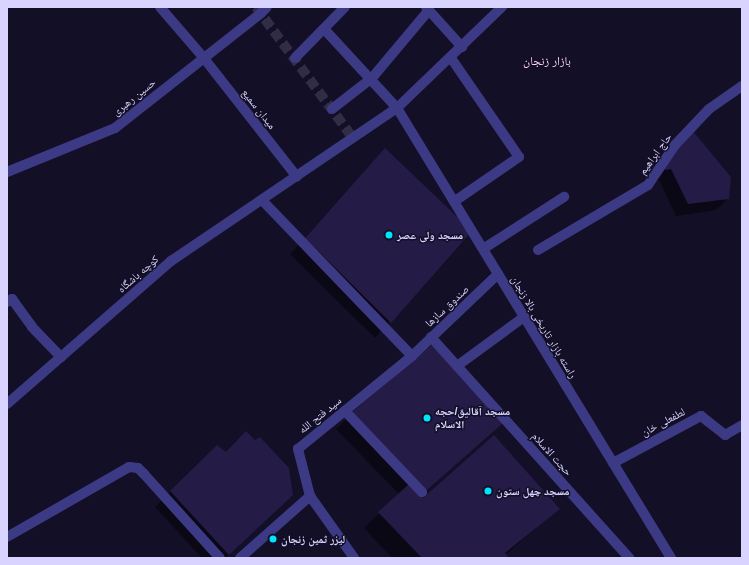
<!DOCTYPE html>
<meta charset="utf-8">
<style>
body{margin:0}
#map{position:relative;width:749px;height:565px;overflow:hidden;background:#130f26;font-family:Arial,"Noto Naskh Arabic",sans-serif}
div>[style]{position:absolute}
.shadow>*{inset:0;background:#0007}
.building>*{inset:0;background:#241b47}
.street-tunnel>*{height:10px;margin-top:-5px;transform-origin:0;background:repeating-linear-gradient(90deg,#312d47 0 10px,transparent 0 15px)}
.lane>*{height:10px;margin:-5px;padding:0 5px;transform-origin:5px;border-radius:5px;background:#3d3a85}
.street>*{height:10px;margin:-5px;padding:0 5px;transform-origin:5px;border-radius:5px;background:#3d3a85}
.dots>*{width:11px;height:11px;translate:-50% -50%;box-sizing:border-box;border:2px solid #130f26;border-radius:50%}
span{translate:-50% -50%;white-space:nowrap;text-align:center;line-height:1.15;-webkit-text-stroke:3px #130f26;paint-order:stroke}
.street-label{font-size:11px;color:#d9d4ff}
.poi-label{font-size:11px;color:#d9d4ff;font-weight:700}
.left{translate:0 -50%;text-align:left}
.neighbourhood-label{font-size:12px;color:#ffd6f0}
.frame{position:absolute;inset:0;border:8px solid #d9d4ff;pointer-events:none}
</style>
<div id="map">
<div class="shadow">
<i style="clip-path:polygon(692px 132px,728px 198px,716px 210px,676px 216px,659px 180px,653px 182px)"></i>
<i style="clip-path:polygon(385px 149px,471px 231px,375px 338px,290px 254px)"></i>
<i style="clip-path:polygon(352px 414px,501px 423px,420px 497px,423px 500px,559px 508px,505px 555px,507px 558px,392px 558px,364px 528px,399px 494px,336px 429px)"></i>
<i style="clip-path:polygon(217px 446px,226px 453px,276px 510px,225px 558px,202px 558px,155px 507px)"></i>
</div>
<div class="building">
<i style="clip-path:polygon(692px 130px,731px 177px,729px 199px,688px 204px,671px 169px,665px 170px,664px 165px)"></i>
<i style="clip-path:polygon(385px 148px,472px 231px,391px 323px,305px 238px)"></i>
<i style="clip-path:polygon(433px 344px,503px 423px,426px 491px,351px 413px)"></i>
<i style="clip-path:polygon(246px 431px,255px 440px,260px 437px,289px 468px,293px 495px,229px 555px,170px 491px,217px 445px,226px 452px)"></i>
<i style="clip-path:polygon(494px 435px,560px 509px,505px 553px,509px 558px,422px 558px,378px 512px,409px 484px,423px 498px)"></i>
</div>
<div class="street-tunnel">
<i style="left:256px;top:7px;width:163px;rotate:53.5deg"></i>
</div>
<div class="lane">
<i style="left:7px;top:172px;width:117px;rotate:-22.2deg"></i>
<i style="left:115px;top:128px;width:186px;rotate:-38.2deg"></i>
<i style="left:538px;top:250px;width:128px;rotate:-30.6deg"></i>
<i style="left:648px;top:185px;width:48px;rotate:-56deg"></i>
<i style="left:675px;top:145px;width:50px;rotate:-46.6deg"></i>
<i style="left:709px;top:109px;width:40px;rotate:-34.9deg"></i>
<i style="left:7px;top:302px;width:6px;rotate:-31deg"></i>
<i style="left:12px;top:299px;width:34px;rotate:54deg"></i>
<i style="left:32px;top:327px;width:42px;rotate:46deg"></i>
<i style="left:345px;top:411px;width:112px;rotate:46.5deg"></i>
<i style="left:613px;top:463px;width:100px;rotate:-28.1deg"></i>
<i style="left:701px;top:416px;width:31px;rotate:38deg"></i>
<i style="left:725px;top:435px;width:20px;rotate:-30deg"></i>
<i style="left:310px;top:496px;width:76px;rotate:54.6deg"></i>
<i style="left:7px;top:537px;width:141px;rotate:-29.8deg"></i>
<i style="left:129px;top:467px;width:9px;rotate:6deg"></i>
<i style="left:138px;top:468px;width:8px;rotate:45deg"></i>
<i style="left:144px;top:474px;width:113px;rotate:47.9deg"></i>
<i style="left:240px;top:558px;width:94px;rotate:-41.5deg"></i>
<i style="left:310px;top:496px;width:49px;rotate:-104.3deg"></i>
<i style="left:298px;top:449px;width:147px;rotate:-39.2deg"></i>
<i style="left:412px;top:356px;width:216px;rotate:-133.9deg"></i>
</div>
<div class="street">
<i style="left:160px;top:7px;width:66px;rotate:49.3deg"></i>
<i style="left:203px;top:57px;width:152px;rotate:51.9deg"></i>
<i style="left:426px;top:7px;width:54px;rotate:48deg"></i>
<i style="left:261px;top:13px;width:8px;rotate:-45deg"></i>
<i style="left:325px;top:30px;width:106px;rotate:47.3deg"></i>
<i style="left:397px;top:108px;width:527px;rotate:58.66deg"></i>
<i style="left:295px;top:58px;width:71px;rotate:-45.6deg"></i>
<i style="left:451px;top:58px;width:120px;rotate:55.5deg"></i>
<i style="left:519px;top:157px;width:74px;rotate:145.5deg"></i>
<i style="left:332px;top:109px;width:51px;rotate:-37.8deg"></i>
<i style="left:372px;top:78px;width:89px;rotate:-50deg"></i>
<i style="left:486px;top:247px;width:93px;rotate:-32.7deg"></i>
<i style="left:431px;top:337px;width:297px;rotate:48.1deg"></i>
<i style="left:412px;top:356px;width:119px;rotate:-43.6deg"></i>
<i style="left:457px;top:366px;width:83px;rotate:-36.2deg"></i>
<i style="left:7px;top:404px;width:218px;rotate:-41.1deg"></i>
<i style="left:171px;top:261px;width:273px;rotate:-34.1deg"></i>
<i style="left:397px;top:108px;width:146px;rotate:-43.9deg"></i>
</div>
<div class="dots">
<i style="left:389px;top:235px;background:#00e5ff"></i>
<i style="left:427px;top:418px;background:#00e5ff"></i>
<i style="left:488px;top:491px;background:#00e5ff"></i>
<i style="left:273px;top:539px;background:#00e5ff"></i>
</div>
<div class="street-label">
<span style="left:134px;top:97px;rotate:-39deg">حسین رهبری</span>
<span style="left:259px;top:109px;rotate:52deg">میدان سمیع</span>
<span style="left:655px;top:154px;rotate:-54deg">حاج ابراهیم</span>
<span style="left:138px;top:274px;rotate:-41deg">کوچه باشگاه</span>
<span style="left:447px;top:306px;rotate:-43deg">صندوق سازها</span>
<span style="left:544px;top:327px;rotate:59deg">راسته بازار تاریخی بالا زنجان</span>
<span style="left:320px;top:415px;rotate:-39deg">سید فتح الله</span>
<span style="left:663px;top:422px;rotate:-28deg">لطفعلی خان</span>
<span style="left:552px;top:454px;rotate:48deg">حجت الاسلام</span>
</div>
<div class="poi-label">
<span class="left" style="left:397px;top:235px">مسجد ولی عصر</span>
<span class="left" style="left:435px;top:418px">مسجد آقالیق/حجه<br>الاسلام</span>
<span class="left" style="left:496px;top:491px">مسجد چهل ستون</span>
<span class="left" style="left:281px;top:539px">لیزر ثمین زنجان</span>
</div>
<div class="neighbourhood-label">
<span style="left:547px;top:62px">بازار زنجان</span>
</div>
<div class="frame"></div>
</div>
